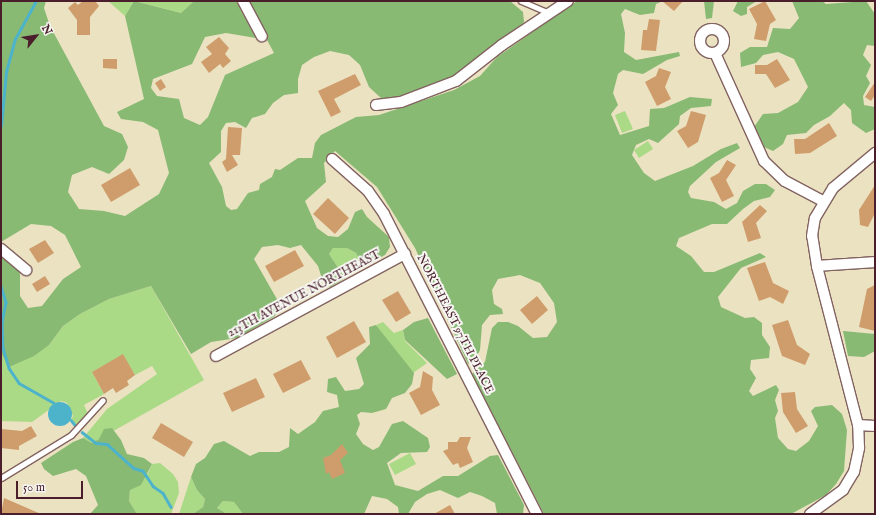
<!DOCTYPE html>
<style>
body{margin:0}
#map{position:relative;width:876px;height:515px;overflow:hidden;background:#ebe2c2;font-family:"IM FELL English",serif}
div>[style]{position:absolute}
.green>*{inset:0;background:#abda87}
.forest>*{inset:0;background:#88ba74}
.water>*{inset:0;background:#4db3cb}
.round{border-radius:50%}
.stream>*{height:2.5px;margin:-1.25px;padding:0 1.25px;transform-origin:1.25px;border-radius:1.25px;background:#4db3cb}
.building>*{inset:0;background:#cf9d6b}
.roads{filter:drop-shadow(1px 0 #826360) drop-shadow(-1px 0 #826360) drop-shadow(0 1px #826360) drop-shadow(0 -1px #826360)}
.service>*{height:5px;margin:-2.5px;padding:0 2.5px;transform-origin:2.5px;border-radius:2.5px;background:#fff}
.minor>*{height:10px;margin:-5px;padding:0 5px;transform-origin:5px;border-radius:5px;background:#fff}
.minor>.ring{margin:-5px;padding:0;box-sizing:content-box;background:none;border:10px solid #fff;border-radius:50%}
span{translate:-50% -50%;white-space:nowrap;text-align:center;line-height:1.15;-webkit-text-stroke:4px #f6f6f2;paint-order:stroke}
.street-label{font-size:12px;color:#4a1f2b}
.frame{position:absolute;inset:0;border:2px solid #4a1f2b;pointer-events:none}
.north{position:absolute;left:16px;top:16px;width:40px;height:40px;-webkit-text-stroke:3px #f6f6f2;paint-order:stroke;rotate:60deg;font-size:11px;font-weight:700;line-height:16px;text-align:center;color:#4a1f2b}
.north::after{content:'';display:block;margin:auto;width:14px;height:18px;background:#4a1f2b;clip-path:polygon(50% 0,100% 100%,50% 72%,0 100%)}
.scale{position:absolute;left:16px;top:481px;width:67px;height:18px;box-sizing:border-box;border:2px solid #4a1f2b;border-top:0;padding-left:5px;font-size:12px;line-height:14px;white-space:nowrap;color:#4a1f2b;-webkit-text-stroke:3px #f6f6f2;paint-order:stroke}
</style>
<div id="map">
<div class="green">
<i style="clip-path:polygon(108px 1px,194px 1px,181px 13px,134px 1px,125px 16px)"></i>
<i style="clip-path:polygon(625px 111px,633px 129px,622px 133px,615px 115px)"></i>
<i style="clip-path:polygon(648px 141px,653px 149px,639px 158px,634px 150px)"></i>
<i style="clip-path:polygon(333px 248px,347px 248px,356px 253px,362px 263px,345px 278px,329px 254px)"></i>
<i style="clip-path:polygon(151px 286px,204px 380px,92px 443px,83px 438px,107px 409px,157px 374px,152px 366px,135px 375px,123px 355px,92px 372px,104px 394px,84px 405px,88px 414px,77px 425px,71px 420px,73px 416px,67px 403px,61px 401px,32px 422px,1px 421px,1px 353px,9px 366px,49px 345px,63px 326px,80px 314px,109px 299px)"></i>
<i style="clip-path:polygon(383px 322px,394px 333px,403px 330px,405px 341px,427px 363px,413px 373px,376px 325px)"></i>
<i style="clip-path:polygon(410px 453px,416px 464px,395px 475px,389px 464px)"></i>
<i style="clip-path:polygon(160px 463px,173px 474px,178px 482px,179px 493px,171px 514px,137px 514px,129px 501px,130px 489px,146px 477px,152px 464px)"></i>
<i style="clip-path:polygon(191px 477px,197px 490px,205px 499px,203px 507px,193px 514px,179px 514px)"></i>
<i style="clip-path:polygon(223px 501px,234px 502px,243px 514px,227px 514px,217px 508px)"></i>
</div>
<div class="forest">
<i style="clip-path:polygon(1px 1px,46px 1px,44px 8px,50px 26px,104px 126px,122px 134px,128px 147px,124px 160px,109px 174px,92px 167px,72px 175px,68px 192px,79px 209px,104px 211px,125px 216px,159px 194px,169px 173px,158px 130px,143px 122px,121px 119px,117px 112px,144px 99px,125px 16px,134px 1px,181px 13px,194px 1px,236px 1px,256px 38px,226px 33px,205px 37px,192px 64px,153px 79px,151px 88px,157px 96px,179px 99px,184px 118px,200px 125px,208px 117px,225px 75px,274px 53px,246px 1px,510px 1px,523px 12px,524px 22px,518px 29px,494px 44px,455px 77px,399px 98px,381px 98px,369px 87px,360px 65px,349px 55px,330px 51px,314px 57px,302px 65px,298px 79px,298px 93px,284px 95px,273px 103px,265px 114px,252px 118px,246px 128px,235px 122px,226px 123px,221px 131px,221px 152px,209px 163px,222px 187px,226px 206px,231px 210px,237px 209px,248px 193px,259px 190px,260px 184px,272px 177px,275px 169px,280px 170px,298px 158px,312px 158px,315px 143px,321px 135px,356px 117px,379px 115px,454px 90px,480px 76px,497px 57px,577px 1px,663px 1px,656px 4px,654px 13px,640px 15px,625px 9px,621px 14px,625px 33px,624px 52px,636px 60px,679px 52px,680px 56px,667px 60px,643px 74px,623px 70px,618px 74px,613px 93px,618px 105px,611px 114px,620px 135px,649px 126px,650px 109px,664px 108px,690px 97px,712px 99px,711px 106px,691px 108px,680px 116px,679px 124px,658px 143px,649px 139px,636px 145px,632px 155px,644px 173px,655px 181px,693px 166px,721px 149px,737px 143px,740px 148px,716px 162px,690px 186px,688px 192px,691px 198px,714px 202px,726px 209px,737px 203px,743px 191px,755px 184px,766px 184px,775px 190px,770px 197px,754px 201px,743px 209px,727px 224px,712px 224px,679px 238px,676px 246px,691px 256px,704px 272px,714px 272px,760px 253px,766px 257px,741px 268px,718px 297px,721px 307px,745px 318px,754px 317px,762px 323px,762px 335px,770px 347px,769px 358px,751px 360px,750px 369px,756px 378px,749px 391px,753px 396px,776px 385px,779px 390px,775px 400px,778px 411px,775px 418px,778px 438px,788px 449px,796px 451px,809px 441px,818px 426px,811px 411px,815px 407px,832px 405px,842px 414px,847px 430px,844px 471px,836px 484px,826px 495px,791px 514px,544px 514px,472px 374px,485px 362px,492px 328px,498px 322px,508px 322px,518px 326px,533px 338px,547px 337px,557px 322px,554px 303px,540px 283px,520px 275px,498px 279px,492px 290px,494px 304px,502px 309px,503px 314px,490px 315px,482px 325px,480px 350px,475px 360px,468px 364px,415px 248px,377px 187px,335px 151px,324px 163px,326px 182px,305px 201px,317px 228px,328px 236px,338px 237px,348px 229px,355px 212px,362px 209px,367px 217px,389px 237px,390px 247px,385px 255px,372px 262px,362px 263px,356px 253px,347px 248px,333px 248px,329px 254px,345px 278px,330px 287px,323px 282px,318px 266px,301px 245px,290px 248px,278px 245px,262px 247px,254px 259px,278px 301px,275px 316px,237px 338px,211px 342px,191px 354px,151px 286px,109px 299px,80px 314px,63px 326px,49px 345px,34px 356px,9px 367px,1px 353px,1px 256px,15px 265px,20px 274px,20px 296px,28px 308px,42px 306px,63px 279px,81px 267px,65px 235px,51px 226px,31px 224px,1px 242px)"></i>
<i style="clip-path:polygon(704px 1px,714px 1px,712px 18px,706px 19px)"></i>
<i style="clip-path:polygon(738px 1px,757px 1px,747px 7px,747px 14px,741px 16px,733px 11px)"></i>
<i style="clip-path:polygon(792px 1px,822px 1px,826px 4px,866px 1px,875px 14px,875px 46px,867px 45px,863px 55px,871px 65px,866px 76px,870px 83px,863px 96px,864px 105px,875px 107px,875px 129px,866px 133px,852px 123px,851px 110px,844px 103px,830px 116px,814px 125px,806px 133px,787px 135px,783px 144px,773px 151px,764px 147px,754px 127px,763px 114px,778px 113px,798px 102px,808px 87px,794px 59px,778px 52px,763px 55px,756px 63px,741px 67px,740px 53px,750px 47px,767px 47px,773px 28px,790px 29px,799px 18px)"></i>
<i style="clip-path:polygon(428px 318px,457px 374px,447px 379px,405px 340px,403px 330px,414px 322px)"></i>
<i style="clip-path:polygon(376px 325px,414px 373px,412px 384px,405px 393px,392px 398px,386px 409px,372px 413px,361px 412px,357px 415px,360px 424px,356px 434px,363px 444px,373px 450px,379px 447px,392px 424px,403px 421px,428px 438px,430px 447px,427px 452px,401px 453px,387px 463px,395px 485px,418px 491px,443px 476px,458px 476px,490px 456px,498px 455px,524px 505px,523px 514px,497px 514px,495px 503px,482px 496px,470px 492px,458px 498px,440px 490px,427px 494px,415px 502px,408px 514px,399px 514px,398px 507px,387px 499px,372px 496px,364px 514px,243px 514px,234px 502px,223px 501px,217px 508px,227px 514px,193px 514px,203px 507px,205px 499px,197px 490px,191px 477px,196px 464px,205px 458px,214px 444px,224px 441px,250px 456px,259px 452px,279px 452px,289px 447px,290px 428px,298px 434px,315px 422px,323px 411px,339px 407px,337px 395px,327px 392px,328px 379px,336px 377px,345px 391px,359px 389px,364px 384px,356px 358px,370px 344px,369px 327px)"></i>
<i style="clip-path:polygon(843px 331px,875px 334px,875px 351px,864px 357px,848px 356px)"></i>
<i style="clip-path:polygon(112px 428px,121px 440px,127px 454px,144px 458px,152px 464px,141px 485px,130px 490px,129px 501px,137px 514px,90px 514px,98px 505px,86px 476px,76px 469px,53px 476px,44px 469px,41px 463px,73px 442px,83px 438px,92px 443px,99px 439px,104px 429px)"></i>
</div>
<div class="water">
<i class="round" style="left:48px;top:402px;width:24px;height:24px"></i>
</div>
<div class="stream">
<i style="left:1px;top:126px;width:54px;rotate:-84.7deg"></i>
<i style="left:6px;top:72px;width:34px;rotate:-75deg"></i>
<i style="left:15px;top:39px;width:43px;rotate:-61.1deg"></i>
<i style="left:1px;top:286px;width:17px;rotate:73deg"></i>
<i style="left:6px;top:302px;width:20px;rotate:101deg"></i>
<i style="left:2px;top:322px;width:26px;rotate:88deg"></i>
<i style="left:3px;top:348px;width:21px;rotate:73deg"></i>
<i style="left:9px;top:368px;width:18px;rotate:56deg"></i>
<i style="left:19px;top:383px;width:40px;rotate:29.7deg"></i>
<i style="left:71px;top:420px;width:6px;rotate:51deg"></i>
<i style="left:82px;top:432px;width:18px;rotate:38deg"></i>
<i style="left:96px;top:443px;width:11px;rotate:5deg"></i>
<i style="left:107px;top:444px;width:36px;rotate:42deg"></i>
<i style="left:134px;top:468px;width:9px;rotate:18deg"></i>
<i style="left:143px;top:471px;width:18px;rotate:56deg"></i>
<i style="left:153px;top:486px;width:12px;rotate:35deg"></i>
<i style="left:163px;top:493px;width:16px;rotate:60deg"></i>
</div>
<div class="building">
<i style="clip-path:polygon(83px 1px,95px 1px,99px 6px,90px 17px,90px 35px,77px 35px,77px 20px,68px 8px,75px 2px,78px 5px)"></i>
<i style="clip-path:polygon(662px 1px,683px 1px,674px 11px)"></i>
<i style="clip-path:polygon(765px 1px,776px 20px,770px 24px,766px 41px,754px 39px,757px 24px,749px 9px)"></i>
<i style="clip-path:polygon(649px 19px,660px 20px,656px 51px,641px 50px,643px 30px,647px 30px)"></i>
<i style="clip-path:polygon(219px 37px,229px 48px,225px 54px,231px 61px,223px 68px,220px 64px,209px 73px,201px 62px,212px 54px,206px 47px)"></i>
<i style="clip-path:polygon(103px 59px,117px 59px,117px 69px,103px 68px)"></i>
<i style="clip-path:polygon(777px 59px,790px 80px,775px 88px,766px 74px,755px 74px,755px 65px,767px 65px)"></i>
<i style="clip-path:polygon(659px 68px,671px 72px,665px 87px,671px 99px,657px 106px,645px 82px,656px 76px)"></i>
<i style="clip-path:polygon(355px 74px,361px 85px,334px 99px,341px 112px,331px 117px,318px 91px)"></i>
<i style="clip-path:polygon(161px 79px,166px 87px,160px 91px,155px 83px)"></i>
<i style="clip-path:polygon(875px 82px,875px 95px,871px 101px,865px 97px)"></i>
<i style="clip-path:polygon(691px 111px,706px 115px,698px 142px,688px 148px,677px 131px,686px 126px)"></i>
<i style="clip-path:polygon(829px 123px,837px 136px,810px 153px,795px 154px,794px 139px,805px 139px)"></i>
<i style="clip-path:polygon(228px 127px,242px 128px,240px 155px,232px 155px,238px 165px,227px 172px,222px 162px,226px 159px)"></i>
<i style="clip-path:polygon(727px 160px,736px 165px,726px 180px,734px 196px,722px 202px,710px 178px,719px 173px)"></i>
<i style="clip-path:polygon(130px 168px,140px 185px,111px 202px,101px 185px)"></i>
<i style="clip-path:polygon(875px 185px,875px 213px,868px 227px,860px 225px,859px 210px)"></i>
<i style="clip-path:polygon(328px 198px,349px 218px,335px 234px,313px 214px)"></i>
<i style="clip-path:polygon(760px 205px,767px 211px,756px 223px,761px 238px,748px 242px,742px 222px)"></i>
<i style="clip-path:polygon(45px 240px,54px 253px,38px 263px,29px 249px)"></i>
<i style="clip-path:polygon(295px 250px,304px 266px,274px 282px,265px 266px)"></i>
<i style="clip-path:polygon(765px 262px,773px 283px,789px 291px,783px 304px,770px 297px,759px 301px,747px 268px)"></i>
<i style="clip-path:polygon(45px 276px,50px 284px,37px 292px,32px 284px)"></i>
<i style="clip-path:polygon(875px 285px,875px 331px,859px 327px,867px 289px)"></i>
<i style="clip-path:polygon(398px 291px,411px 313px,396px 322px,382px 300px)"></i>
<i style="clip-path:polygon(537px 296px,548px 310px,532px 324px,520px 310px)"></i>
<i style="clip-path:polygon(788px 320px,797px 345px,810px 354px,805px 365px,782px 356px,772px 325px)"></i>
<i style="clip-path:polygon(354px 321px,366px 342px,337px 358px,326px 337px)"></i>
<i style="clip-path:polygon(123px 354px,135px 375px,127px 381px,129px 385px,116px 393px,113px 388px,104px 394px,92px 372px)"></i>
<i style="clip-path:polygon(301px 360px,311px 379px,283px 393px,273px 374px)"></i>
<i style="clip-path:polygon(423px 371px,433px 377px,432px 390px,440px 405px,421px 415px,409px 393px,420px 387px)"></i>
<i style="clip-path:polygon(256px 378px,265px 397px,232px 412px,223px 393px)"></i>
<i style="clip-path:polygon(795px 392px,797px 409px,808px 426px,796px 433px,783px 412px,781px 393px)"></i>
<i style="clip-path:polygon(161px 423px,193px 442px,184px 457px,152px 438px)"></i>
<i style="clip-path:polygon(31px 426px,37px 436px,19px 446px,19px 450px,1px 448px,1px 429px,22px 431px)"></i>
<i style="clip-path:polygon(460px 437px,471px 437px,467px 448px,473px 462px,460px 468px,458px 463px,453px 465px,443px 451px,448px 449px,448px 442px,457px 442px)"></i>
<i style="clip-path:polygon(342px 444px,348px 453px,340px 460px,345px 473px,332px 479px,329px 472px,326px 474px,323px 458px,331px 455px)"></i>
<i style="clip-path:polygon(4px 498px,41px 514px,1px 514px)"></i>
<i style="clip-path:polygon(450px 505px,455px 514px,434px 514px)"></i>
</div>
<div class="roads">
<div class="service">
<i style="left:521px;top:1px;width:30px;rotate:23deg"></i>
<i style="left:1px;top:478px;width:82px;rotate:-31.6deg"></i>
<i style="left:71px;top:435px;width:47px;rotate:-47.6deg"></i>
</div>
<div class="minor">
<i style="left:243px;top:1px;width:40px;rotate:62deg"></i>
<i class="ring" style="left:700px;top:29px;width:14px;height:14px"></i>
<i style="left:715px;top:53px;width:119px;rotate:65.6deg"></i>
<i style="left:764px;top:161px;width:29px;rotate:44deg"></i>
<i style="left:785px;top:181px;width:43px;rotate:27.8deg"></i>
<i style="left:376px;top:105px;width:25px;rotate:-7deg"></i>
<i style="left:401px;top:102px;width:59px;rotate:-20.9deg"></i>
<i style="left:456px;top:81px;width:58px;rotate:-38deg"></i>
<i style="left:502px;top:45px;width:79px;rotate:-33.7deg"></i>
<i style="left:332px;top:159px;width:48px;rotate:41.6deg"></i>
<i style="left:368px;top:191px;width:28px;rotate:55deg"></i>
<i style="left:384px;top:214px;width:337px;rotate:63deg"></i>
<i style="left:1px;top:249px;width:33px;rotate:40deg"></i>
<i style="left:817px;top:266px;width:58px;rotate:-3.9deg"></i>
<i style="left:216px;top:356px;width:215px;rotate:-28.4deg"></i>
<i style="left:858px;top:425px;width:17px;rotate:3deg"></i>
<i style="left:810px;top:514px;width:41px;rotate:-36deg"></i>
<i style="left:843px;top:490px;width:21px;rotate:-59deg"></i>
<i style="left:854px;top:472px;width:25px;rotate:-78deg"></i>
<i style="left:859px;top:448px;width:23px;rotate:-92deg"></i>
<i style="left:858px;top:425px;width:164px;rotate:-104.5deg"></i>
<i style="left:817px;top:266px;width:30px;rotate:-99deg"></i>
<i style="left:812px;top:236px;width:18px;rotate:-81deg"></i>
<i style="left:815px;top:218px;width:35px;rotate:-59deg"></i>
<i style="left:833px;top:188px;width:55px;rotate:-39.8deg"></i>
</div>
</div>
<div class="street-label">
<span style="left:304px;top:294px;rotate:-28deg">213TH AVENUE NORTHEAST</span>
<span style="left:455px;top:324px;rotate:63deg">NORTHEAST 97TH PLACE</span>
</div>
<div class="frame"></div>
<div class="north">N</div>
<div class="scale">50 m</div>
</div>
